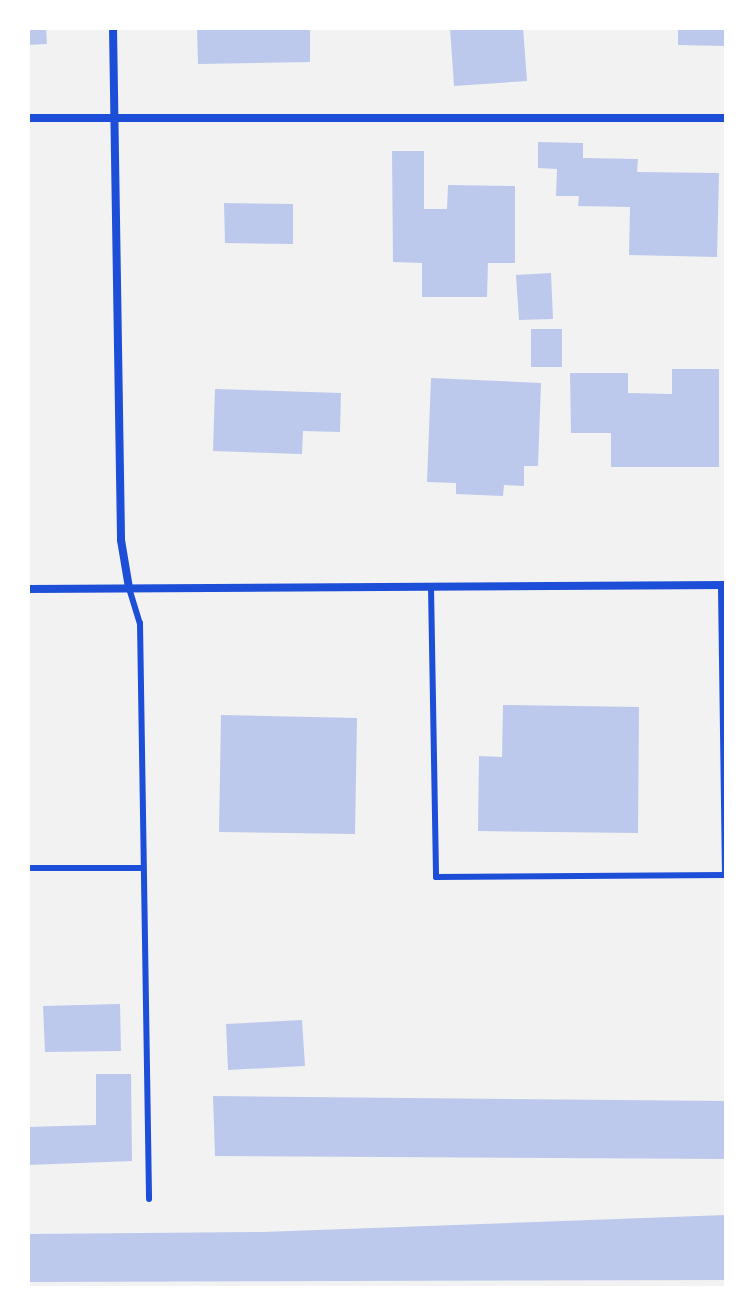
<!DOCTYPE html>
<style>
body{margin:0}
#map{position:relative;width:754px;height:1316px;overflow:hidden;background:#f2f2f2;font-family:"DM Sans",sans-serif}
div>[style]{position:absolute}
.building>*{inset:0;background:#bdc9ec}
.service>*{height:6px;margin:-3px;padding:0 3px;transform-origin:3px;border-radius:3px;background:#1d4ed8}
.minor>*{height:8px;margin:-4px;padding:0 4px;transform-origin:4px;border-radius:4px;background:#1d4ed8}
span{translate:-50% -50%;white-space:nowrap;text-align:center;line-height:1.15;-webkit-text-stroke:8px #fff;paint-order:stroke}
.frame{position:absolute;inset:0;border:30px solid #fff;pointer-events:none}
</style>
<div id="map">
<div class="building">
<i style="clip-path:polygon(28px 28px,46px 28px,47px 44px,28px 45px)"></i>
<i style="clip-path:polygon(197px 28px,310px 28px,310px 62px,198px 64px)"></i>
<i style="clip-path:polygon(450px 28px,523px 28px,527px 81px,454px 86px)"></i>
<i style="clip-path:polygon(678px 28px,726px 28px,726px 46px,678px 45px)"></i>
<i style="clip-path:polygon(538px 142px,583px 143px,583px 158px,638px 159px,637px 172px,719px 173px,717px 257px,629px 255px,630px 207px,578px 206px,579px 196px,556px 196px,557px 169px,538px 168px)"></i>
<i style="clip-path:polygon(392px 151px,424px 151px,424px 209px,447px 209px,448px 185px,515px 186px,515px 263px,488px 263px,487px 297px,422px 297px,422px 263px,393px 262px)"></i>
<i style="clip-path:polygon(224px 203px,293px 204px,293px 244px,225px 243px)"></i>
<i style="clip-path:polygon(551px 273px,553px 319px,519px 320px,516px 275px)"></i>
<i style="clip-path:polygon(531px 329px,562px 329px,562px 367px,531px 367px)"></i>
<i style="clip-path:polygon(672px 369px,719px 369px,719px 467px,611px 467px,611px 433px,571px 433px,570px 373px,628px 373px,628px 393px,672px 394px)"></i>
<i style="clip-path:polygon(431px 378px,541px 383px,538px 466px,524px 466px,524px 486px,504px 485px,503px 496px,456px 494px,456px 483px,427px 482px)"></i>
<i style="clip-path:polygon(215px 389px,341px 393px,340px 432px,303px 431px,302px 454px,213px 451px)"></i>
<i style="clip-path:polygon(503px 705px,639px 707px,638px 833px,478px 831px,479px 756px,502px 757px)"></i>
<i style="clip-path:polygon(221px 715px,357px 718px,355px 834px,219px 832px)"></i>
<i style="clip-path:polygon(120px 1004px,121px 1051px,45px 1052px,43px 1006px)"></i>
<i style="clip-path:polygon(302px 1020px,305px 1066px,228px 1070px,226px 1024px)"></i>
<i style="clip-path:polygon(96px 1074px,131px 1074px,132px 1161px,28px 1165px,28px 1127px,96px 1125px)"></i>
<i style="clip-path:polygon(213px 1096px,726px 1101px,726px 1159px,215px 1156px)"></i>
<i style="clip-path:polygon(726px 1215px,726px 1280px,28px 1282px,28px 1234px,263px 1232px)"></i>
</div>
<div class="service">
<i style="left:431px;top:587px;width:290px;rotate:89deg"></i>
<i style="left:436px;top:877px;width:289px;rotate:-0.4deg"></i>
<i style="left:725px;top:875px;width:290px;rotate:-90.8deg"></i>
<i style="left:129px;top:588px;width:37px;rotate:73deg"></i>
<i style="left:140px;top:623px;width:576px;rotate:89.1deg"></i>
<i style="left:28px;top:868px;width:115px"></i>
</div>
<div class="minor">
<i style="left:113px;top:28px;width:512px;rotate:89.1deg"></i>
<i style="left:121px;top:540px;width:49px;rotate:80.5deg"></i>
<i style="left:28px;top:118px;width:698px"></i>
<i style="left:28px;top:589px;width:698px;rotate:-0.33deg"></i>
</div>
<div class="frame"></div>
</div>
